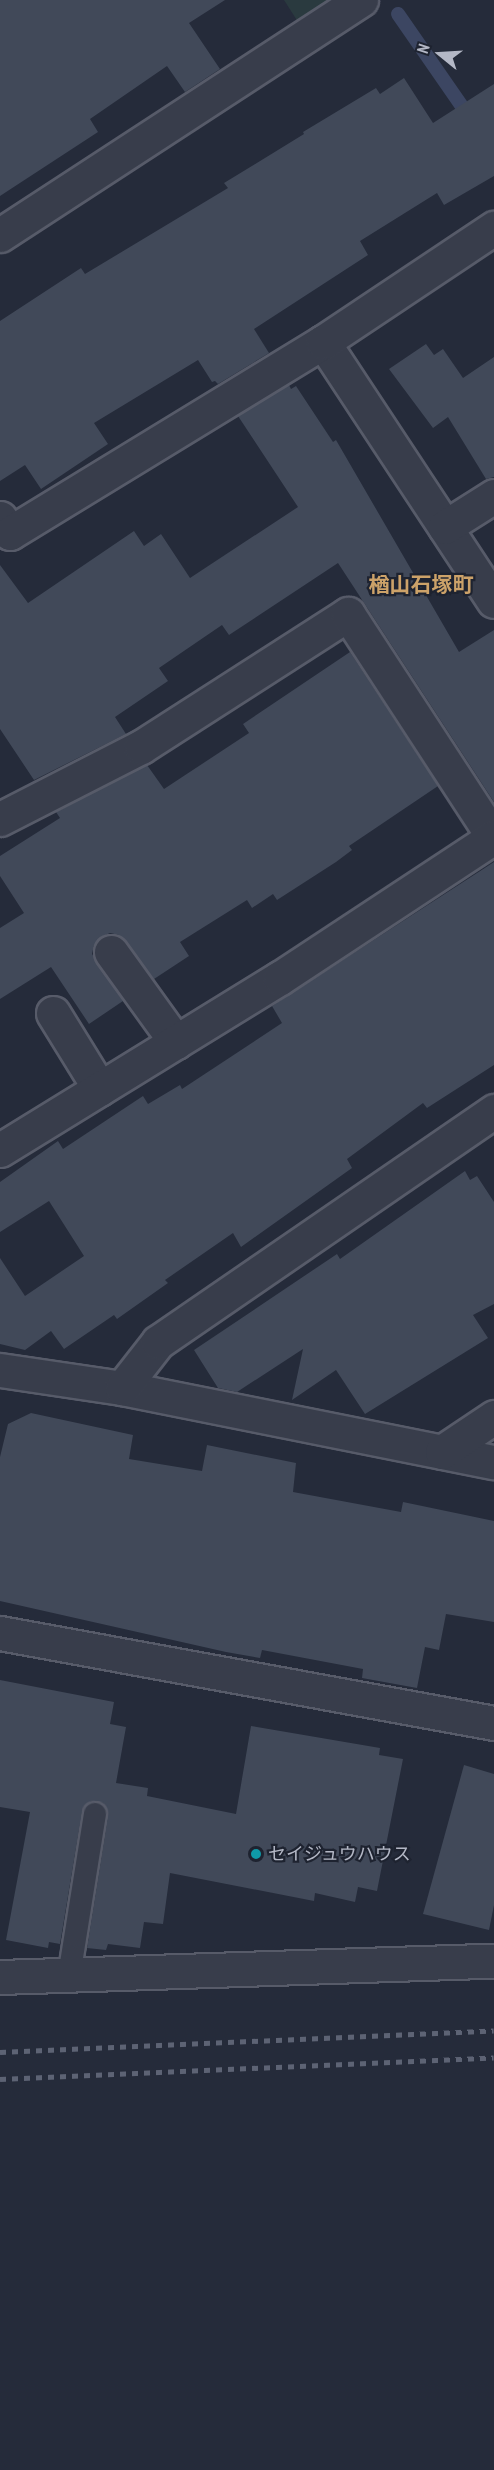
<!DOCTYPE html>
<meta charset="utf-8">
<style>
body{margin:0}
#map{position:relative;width:494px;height:2470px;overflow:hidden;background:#252b3a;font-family:"PT Sans Narrow","Noto Sans JP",sans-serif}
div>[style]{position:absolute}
.green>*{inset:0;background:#2a3a3f}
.stream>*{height:14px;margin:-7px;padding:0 7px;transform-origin:7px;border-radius:7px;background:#3c4662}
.building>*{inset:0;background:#414959}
.roads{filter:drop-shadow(2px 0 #575b69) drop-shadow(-2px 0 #575b69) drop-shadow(0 2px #575b69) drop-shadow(0 -2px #575b69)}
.service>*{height:22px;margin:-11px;padding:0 11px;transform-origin:11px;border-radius:11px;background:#383d4b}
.minor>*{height:33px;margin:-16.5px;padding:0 16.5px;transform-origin:16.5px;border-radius:16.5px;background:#383d4b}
.rail>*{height:4.5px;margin-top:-2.25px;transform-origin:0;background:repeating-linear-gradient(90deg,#5d6374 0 6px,transparent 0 12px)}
.dots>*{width:16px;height:16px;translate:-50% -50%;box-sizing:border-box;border:3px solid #1e2330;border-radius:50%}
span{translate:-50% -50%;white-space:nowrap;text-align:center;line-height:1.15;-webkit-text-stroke:4.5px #1e2330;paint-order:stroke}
.poi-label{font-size:18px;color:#b4b8c6}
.left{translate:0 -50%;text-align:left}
.quarter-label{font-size:21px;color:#cca269;font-weight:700}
.north{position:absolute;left:410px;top:24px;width:60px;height:60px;-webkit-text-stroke:4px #1e2330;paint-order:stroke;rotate:288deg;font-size:16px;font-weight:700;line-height:24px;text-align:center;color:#b4b8c6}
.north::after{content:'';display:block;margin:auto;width:21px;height:27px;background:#b4b8c6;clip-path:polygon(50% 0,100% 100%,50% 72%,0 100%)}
</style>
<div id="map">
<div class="green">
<i style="clip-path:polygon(284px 0,334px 0,298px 22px)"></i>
</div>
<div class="stream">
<i style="left:398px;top:14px;width:126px;rotate:55.3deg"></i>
</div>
<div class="building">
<i style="clip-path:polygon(0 0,225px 0,189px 23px,220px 69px,185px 92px,167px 66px,90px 119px,98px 132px,0 196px)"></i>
<i style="clip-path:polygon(404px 78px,433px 123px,494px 84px,494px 176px,444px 205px,437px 193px,360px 241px,368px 255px,254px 329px,269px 353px,218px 384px,215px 381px,212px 382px,198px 360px,94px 423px,108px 444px,41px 489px,25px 465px,0 481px,0 321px,81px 268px,85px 274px,228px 188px,224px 183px,304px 134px,303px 132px,376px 88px,380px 94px)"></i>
<i style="clip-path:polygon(426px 344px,434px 355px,443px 349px,463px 378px,494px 357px,494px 477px,486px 479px,448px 417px,433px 428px,389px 369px)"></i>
<i style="clip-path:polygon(289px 385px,291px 389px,296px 386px,333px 442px,336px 440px,459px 652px,494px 630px,494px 802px,338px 563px,229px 635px,222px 625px,159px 668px,168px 681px,115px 717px,126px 734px,34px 780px,0 729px,0 565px,28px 603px,134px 531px,144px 546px,161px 534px,190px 578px,298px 507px,238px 416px)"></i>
<i style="clip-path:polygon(350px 652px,438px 786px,349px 846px,352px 850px,336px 862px,277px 900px,273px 894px,252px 908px,247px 900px,180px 942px,189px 956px,154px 979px,119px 935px,110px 933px,101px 937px,94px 945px,92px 954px,123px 1001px,89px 1024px,51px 967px,0 999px,0 928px,24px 913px,0 876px,0 856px,60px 818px,56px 812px,147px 765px,164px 789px,249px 733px,243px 724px)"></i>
<i style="clip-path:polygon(494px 862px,494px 1065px,427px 1108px,423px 1103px,347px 1159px,352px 1168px,241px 1247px,233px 1233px,165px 1280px,168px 1283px,117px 1319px,114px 1315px,64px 1349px,51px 1331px,25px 1350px,0 1344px,0 1258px,25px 1296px,84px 1256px,49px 1201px,0 1232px,0 1182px,58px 1141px,63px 1149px,143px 1096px,148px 1104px,180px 1085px,182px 1089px,282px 1023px,272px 1006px)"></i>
<i style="clip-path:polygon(465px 1171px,470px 1180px,477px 1176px,494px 1202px,494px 1304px,473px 1315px,488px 1338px,365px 1414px,336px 1370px,292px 1400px,303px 1349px,237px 1392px,218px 1388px,194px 1350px,337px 1254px,340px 1259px)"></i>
<i style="clip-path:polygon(31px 1413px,133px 1435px,129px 1459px,202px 1471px,207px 1445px,296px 1463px,293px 1492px,401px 1512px,403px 1502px,494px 1521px,494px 1622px,446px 1614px,439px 1650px,425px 1647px,417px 1688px,362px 1678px,363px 1669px,262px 1650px,260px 1658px,226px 1652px,0 1601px,0 1457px,8px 1424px)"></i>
<i style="clip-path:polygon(0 1680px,114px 1702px,110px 1724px,126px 1727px,116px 1783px,148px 1788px,147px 1796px,236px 1814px,251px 1726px,380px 1748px,379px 1755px,403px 1759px,377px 1891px,358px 1887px,355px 1902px,315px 1893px,314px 1901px,170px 1873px,163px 1924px,144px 1922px,140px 1948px,108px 1944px,106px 1950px,87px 1948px,108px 1816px,103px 1803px,91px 1801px,82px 1812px,60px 1944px,49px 1942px,48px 1948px,6px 1940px,30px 1812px,0 1807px)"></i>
<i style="clip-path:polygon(464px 1765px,494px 1774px,494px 1905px,489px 1930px,423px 1914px)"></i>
</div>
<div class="roads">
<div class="service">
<i style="left:69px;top:1976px;width:164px;rotate:-80.9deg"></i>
</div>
<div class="minor">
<i style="left:0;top:235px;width:431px;rotate:-33.1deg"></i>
<i style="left:323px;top:342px;width:310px;rotate:56.6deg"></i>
<i style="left:0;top:518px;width:18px;rotate:56deg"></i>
<i style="left:10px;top:533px;width:367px;rotate:-31.4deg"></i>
<i style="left:323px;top:342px;width:206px;rotate:-33.7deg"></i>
<i style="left:445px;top:527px;width:58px;rotate:-32.3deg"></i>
<i style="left:0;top:819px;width:158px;rotate:-27.1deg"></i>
<i style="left:141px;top:747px;width:246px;rotate:-32.7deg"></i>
<i style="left:348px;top:614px;width:267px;rotate:56.9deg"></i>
<i style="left:111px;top:952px;width:111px;rotate:54.2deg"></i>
<i style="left:53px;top:1013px;width:89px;rotate:58.3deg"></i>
<i style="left:0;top:1150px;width:329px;rotate:-31.6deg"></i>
<i style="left:280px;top:978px;width:256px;rotate:-33.4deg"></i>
<i style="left:0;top:1370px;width:123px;rotate:8.4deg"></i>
<i style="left:122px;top:1388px;width:379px;rotate:11.3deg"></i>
<i style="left:122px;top:1388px;width:58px;rotate:-52deg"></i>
<i style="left:158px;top:1342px;width:408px;rotate:-34.5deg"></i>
<i style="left:442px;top:1452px;width:63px;rotate:-33.9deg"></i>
<i style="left:0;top:1633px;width:502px;rotate:10.33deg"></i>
<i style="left:0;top:1977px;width:494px;rotate:-1.9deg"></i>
</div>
</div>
<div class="rail">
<i style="left:0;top:2052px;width:494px;rotate:-2.5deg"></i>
<i style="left:0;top:2079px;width:494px;rotate:-2.5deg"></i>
</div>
<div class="dots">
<i style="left:256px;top:1854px;background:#0f9aa8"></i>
</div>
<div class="poi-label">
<span class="left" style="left:268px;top:1854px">セイジュウハウス</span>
</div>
<div class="quarter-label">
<span style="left:421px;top:585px">楢山石塚町</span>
</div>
<div class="north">N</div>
</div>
